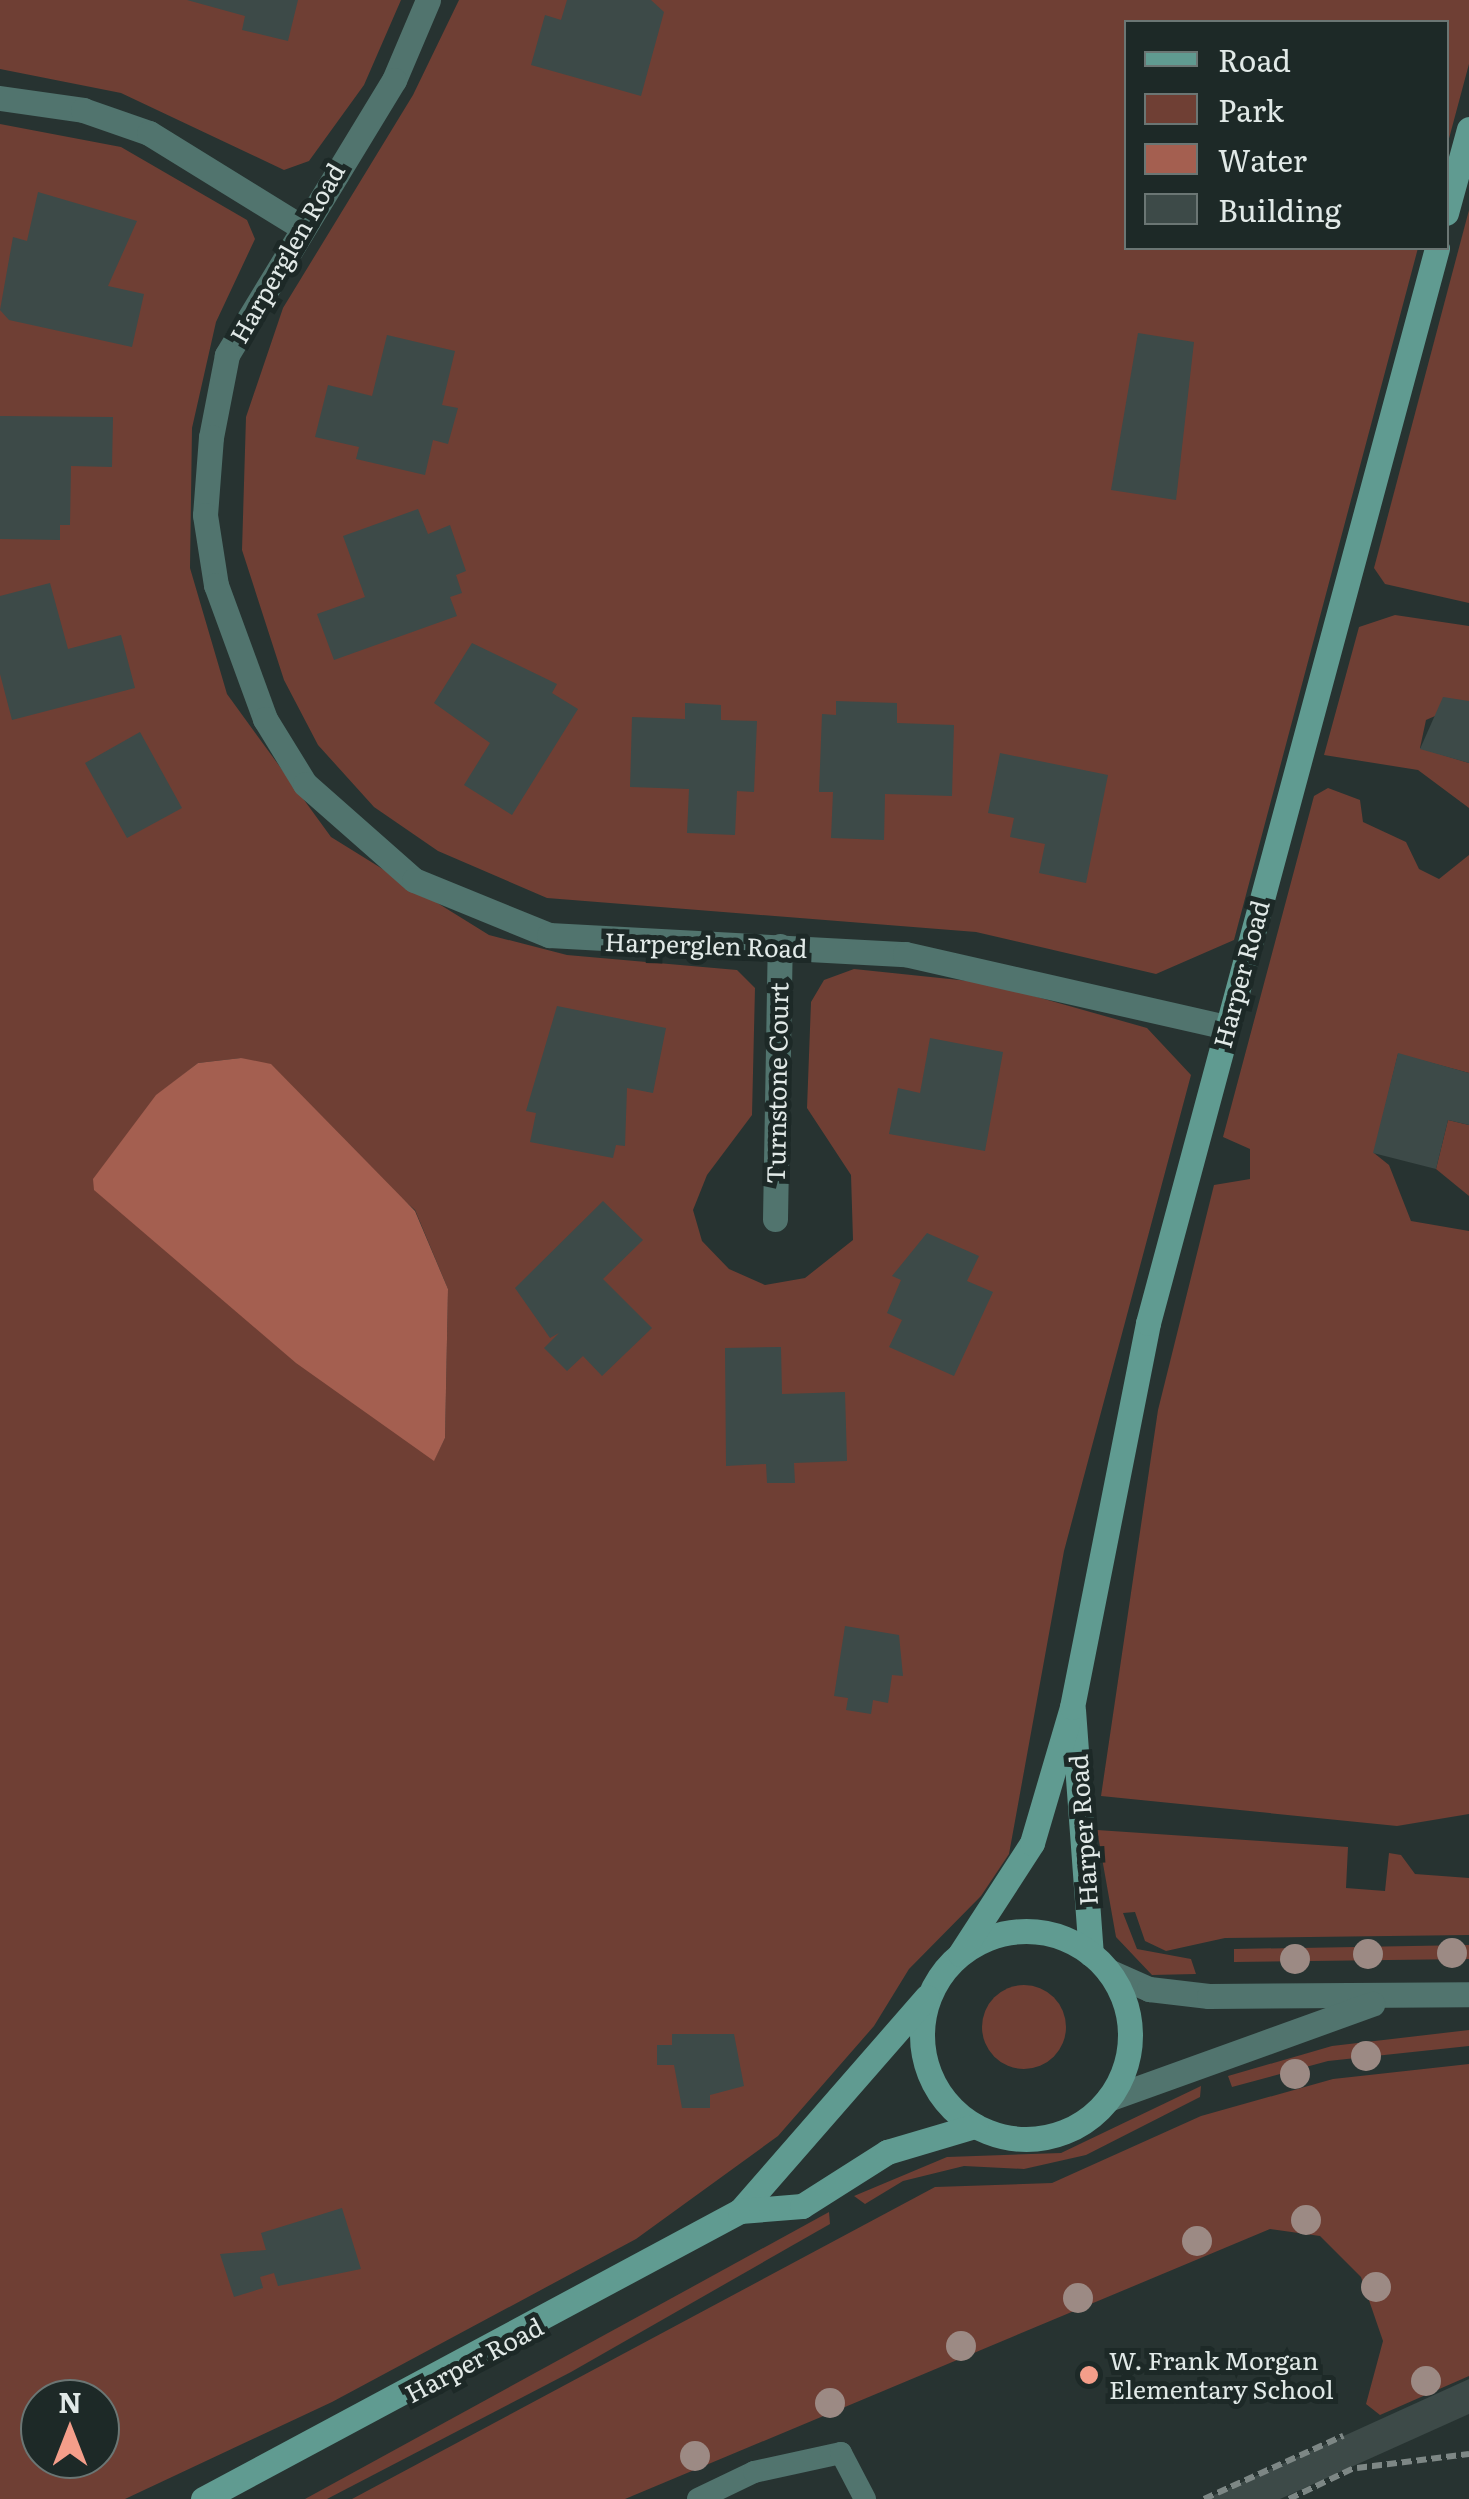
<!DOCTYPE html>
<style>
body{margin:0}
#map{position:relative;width:1469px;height:2499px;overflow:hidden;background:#273331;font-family:Literata,serif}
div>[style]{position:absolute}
.green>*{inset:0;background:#6f3f34}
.round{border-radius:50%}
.water>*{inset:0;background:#a45f50}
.building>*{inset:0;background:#3d4a48}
.path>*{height:6px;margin-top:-3px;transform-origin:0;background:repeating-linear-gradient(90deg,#7d8785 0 10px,transparent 0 15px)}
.service>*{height:22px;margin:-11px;padding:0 11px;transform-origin:11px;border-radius:11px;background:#51746e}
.minor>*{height:25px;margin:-12.5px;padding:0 12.5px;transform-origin:12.5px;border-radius:12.5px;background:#51746e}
.secondary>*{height:25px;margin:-12.5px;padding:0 12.5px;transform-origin:12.5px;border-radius:12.5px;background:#609b91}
.secondary>.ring{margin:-12.5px;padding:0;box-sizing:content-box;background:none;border:25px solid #609b91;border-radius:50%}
.trees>*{width:30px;height:30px;margin:-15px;border-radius:50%;background:#9c8a84}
.dots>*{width:28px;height:28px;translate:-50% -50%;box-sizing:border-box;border:5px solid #1d2927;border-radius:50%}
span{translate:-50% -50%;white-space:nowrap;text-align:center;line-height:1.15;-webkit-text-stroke:10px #1d2927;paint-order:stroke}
.street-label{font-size:25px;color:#e1e9e7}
.poi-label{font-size:25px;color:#e1e9e7}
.left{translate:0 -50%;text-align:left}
.legend{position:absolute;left:1124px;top:20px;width:325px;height:230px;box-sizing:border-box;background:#1d2927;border:2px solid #6b7674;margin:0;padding:12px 18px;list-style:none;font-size:30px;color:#e1e9e7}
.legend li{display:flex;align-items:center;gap:20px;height:50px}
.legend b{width:50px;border:2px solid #6b7674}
.north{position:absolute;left:20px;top:2379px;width:100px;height:100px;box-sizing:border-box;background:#1d2927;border:2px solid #6b7674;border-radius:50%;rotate:0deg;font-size:28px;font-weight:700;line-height:40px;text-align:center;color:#e1e9e7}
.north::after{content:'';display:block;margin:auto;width:35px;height:45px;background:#f49e8a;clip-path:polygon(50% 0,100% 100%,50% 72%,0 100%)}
</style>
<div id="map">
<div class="green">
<i style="clip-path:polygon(0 0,401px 0,364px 85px,309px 161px,284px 170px,121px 93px,0 69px)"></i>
<i style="clip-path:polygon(459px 0,1469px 0,1469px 64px,1447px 146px,1446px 22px,1126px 22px,1126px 248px,1418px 248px,1234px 940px,1156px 974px,976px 932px,547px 898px,438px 851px,374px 807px,318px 745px,284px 680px,242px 550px,246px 417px,283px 308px,413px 95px)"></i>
<i style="clip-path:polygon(evenodd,0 124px,121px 147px,247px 220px,255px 239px,216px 322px,192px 428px,190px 568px,227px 694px,331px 837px,489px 935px,567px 955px,737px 970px,755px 988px,752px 1115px,707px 1175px,693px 1210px,702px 1241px,729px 1269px,765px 1285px,805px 1278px,853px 1240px,851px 1175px,807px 1108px,811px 1002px,824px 980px,854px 969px,988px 983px,1147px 1028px,1191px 1075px,1064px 1551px,1009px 1854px,981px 1896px,909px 1969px,874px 2026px,778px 2136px,636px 2239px,332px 2402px,125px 2499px,0 2499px,0 124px,241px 1058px,415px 1210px,448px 1289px,445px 1438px,434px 1460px,156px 1096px,198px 1063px,241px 1058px,0 124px,40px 2399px,100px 2399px,100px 2459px,40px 2459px,40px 2399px)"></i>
<i style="clip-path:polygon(1469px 210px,1469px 603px,1385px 584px,1374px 568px)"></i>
<i style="clip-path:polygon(1395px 615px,1469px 626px,1469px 701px,1426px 720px,1420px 748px,1469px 763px,1469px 808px,1418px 770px,1324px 755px,1359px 627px)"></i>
<i style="clip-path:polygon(1328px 788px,1360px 800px,1363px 822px,1406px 842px,1419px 869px,1439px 879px,1469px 855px,1469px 1073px,1398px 1054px,1374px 1153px,1389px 1165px,1411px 1221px,1469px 1231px,1469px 1814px,1397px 1826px,1101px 1796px,1158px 1410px,1214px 1185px,1250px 1179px,1250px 1149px,1223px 1137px,1314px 796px)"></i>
<i style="clip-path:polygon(1448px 1120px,1469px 1125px,1469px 1196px,1436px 1169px)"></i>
<i style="clip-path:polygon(1097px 1830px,1348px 1847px,1346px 1888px,1385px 1891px,1389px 1853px,1401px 1855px,1415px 1874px,1469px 1878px,1469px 1935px,1225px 1938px,1166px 1951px,1145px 1941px,1135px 1912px,1123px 1913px,1137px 1949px,1191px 1959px,1196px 1974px,1152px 1975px,1116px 1937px)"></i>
<i style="clip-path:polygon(1469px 1945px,1469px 1959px,1234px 1962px,1234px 1949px)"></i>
<i class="round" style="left:982px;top:1985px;width:84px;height:84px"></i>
<i style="clip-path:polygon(1469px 2030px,1469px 2046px,1328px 2061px,1232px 2087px,1228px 2076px,1332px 2046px)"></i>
<i style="clip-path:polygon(1469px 2064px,1469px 2376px,1380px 2415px,1366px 2404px,1383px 2341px,1361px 2277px,1320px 2236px,1270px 2229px,625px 2499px,352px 2499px,935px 2187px,1052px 2183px,1201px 2116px,1333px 2079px)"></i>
<i style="clip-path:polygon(1201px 2086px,1200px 2097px,1086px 2155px,1024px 2169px,964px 2166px,903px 2181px,865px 2204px,854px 2196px,947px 2157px,1061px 2153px)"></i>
<i style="clip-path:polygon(829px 2212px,830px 2224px,571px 2372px,327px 2499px,305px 2499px)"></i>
</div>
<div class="water">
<i style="clip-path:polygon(241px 1058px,271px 1064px,415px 1211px,448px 1289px,445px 1438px,434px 1461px,296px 1363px,94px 1190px,93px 1179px,156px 1095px,198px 1063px)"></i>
</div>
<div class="building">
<i style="clip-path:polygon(187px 0,298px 0,288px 41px,242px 30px,245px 16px)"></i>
<i style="clip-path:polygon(567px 0,651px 0,664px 12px,641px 96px,531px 65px,545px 15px,561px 20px)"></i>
<i style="clip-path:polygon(38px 192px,137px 221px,108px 286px,144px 294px,132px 347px,9px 320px,0 310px,13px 237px,27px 241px)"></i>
<i style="clip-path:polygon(1138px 333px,1194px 342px,1176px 500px,1111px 490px)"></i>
<i style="clip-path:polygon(387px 335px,455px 351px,442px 405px,458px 408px,448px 444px,433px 440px,425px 475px,356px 459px,359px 447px,315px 437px,328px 385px,372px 396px)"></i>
<i style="clip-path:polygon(0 416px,113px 417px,112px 467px,71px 466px,70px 525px,60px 525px,60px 540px,0 539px)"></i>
<i style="clip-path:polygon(418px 509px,428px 534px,450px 525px,466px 571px,456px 575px,462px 593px,450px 597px,457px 616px,334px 660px,317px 614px,365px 597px,343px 536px)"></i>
<i style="clip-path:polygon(50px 583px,68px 649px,121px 635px,135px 688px,12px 720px,0 674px,0 596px)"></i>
<i style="clip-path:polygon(472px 643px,557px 684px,552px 693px,578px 709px,512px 815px,464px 785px,490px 743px,434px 703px)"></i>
<i style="clip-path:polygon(1443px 697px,1469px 701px,1469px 763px,1420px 749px)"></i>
<i style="clip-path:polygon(836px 701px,897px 703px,897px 723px,954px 725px,952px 796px,885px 794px,884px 840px,831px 838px,833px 792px,819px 792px,822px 714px,836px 715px)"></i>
<i style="clip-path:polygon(685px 703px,721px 705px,721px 720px,757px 721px,754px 792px,737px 791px,735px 835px,687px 833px,689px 789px,630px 787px,632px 717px,685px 719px)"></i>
<i style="clip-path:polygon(140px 732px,182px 808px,127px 838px,85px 763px)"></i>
<i style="clip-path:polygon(1000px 753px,1108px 775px,1086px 883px,1039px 873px,1045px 844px,1010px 837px,1014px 818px,988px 813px)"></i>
<i style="clip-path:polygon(557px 1006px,666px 1028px,653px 1093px,627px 1088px,625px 1146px,616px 1145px,613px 1158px,530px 1142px,536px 1113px,526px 1111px)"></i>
<i style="clip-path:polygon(930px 1038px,1003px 1052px,985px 1151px,889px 1134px,898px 1088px,920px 1093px)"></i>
<i style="clip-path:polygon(1398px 1053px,1469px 1073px,1469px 1125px,1448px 1120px,1436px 1169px,1373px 1153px)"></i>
<i style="clip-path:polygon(603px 1201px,643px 1240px,603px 1279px,652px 1328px,602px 1376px,583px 1356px,567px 1371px,544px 1348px,559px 1333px,550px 1338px,515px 1288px)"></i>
<i style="clip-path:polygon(927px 1233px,979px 1256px,967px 1281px,993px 1292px,954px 1376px,889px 1347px,902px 1320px,887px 1313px,901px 1280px,892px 1276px)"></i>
<i style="clip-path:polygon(781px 1347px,782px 1394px,845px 1392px,847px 1461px,794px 1463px,795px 1483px,767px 1483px,766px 1464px,726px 1466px,725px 1348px)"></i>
<i style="clip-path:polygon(845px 1626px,899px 1635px,903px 1676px,892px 1675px,888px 1703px,873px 1700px,871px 1714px,846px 1710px,848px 1698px,834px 1696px)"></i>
<i style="clip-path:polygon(672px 2034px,734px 2034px,744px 2086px,710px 2095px,710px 2108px,682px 2108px,674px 2065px,657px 2065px,657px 2045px,672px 2045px)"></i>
<i style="clip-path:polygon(342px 2208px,361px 2269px,278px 2286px,274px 2273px,260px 2277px,263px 2288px,234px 2297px,220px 2254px,266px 2250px,261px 2233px)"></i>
<i style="clip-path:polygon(1469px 2379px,1469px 2414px,1280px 2499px,1205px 2499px)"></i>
</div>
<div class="path">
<i style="left:1357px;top:2468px;width:113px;rotate:-7.1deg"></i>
<i style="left:1204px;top:2499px;width:153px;rotate:-24.4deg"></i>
<i style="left:1289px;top:2499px;width:74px;rotate:-25.5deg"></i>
</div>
<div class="service">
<i style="left:698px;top:2499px;width:62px;rotate:-25.7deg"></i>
<i style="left:754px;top:2472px;width:89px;rotate:-12.3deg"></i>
<i style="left:841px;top:2453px;width:52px;rotate:62.4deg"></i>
</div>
<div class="minor">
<i style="left:428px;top:0;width:87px;rotate:113deg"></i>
<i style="left:394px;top:80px;width:322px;rotate:121.3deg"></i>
<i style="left:227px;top:355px;width:84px;rotate:101deg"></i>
<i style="left:211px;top:437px;width:78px;rotate:94.4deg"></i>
<i style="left:205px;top:515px;width:71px;rotate:81.1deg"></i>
<i style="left:216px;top:585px;width:143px;rotate:69.9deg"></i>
<i style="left:265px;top:719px;width:76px;rotate:58.4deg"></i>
<i style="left:305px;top:784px;width:145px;rotate:41.4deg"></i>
<i style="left:414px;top:880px;width:146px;rotate:22.2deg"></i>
<i style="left:549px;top:935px;width:357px;rotate:3.1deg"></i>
<i style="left:905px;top:954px;width:330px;rotate:12.8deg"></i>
<i style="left:0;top:98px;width:84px;rotate:8.2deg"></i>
<i style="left:83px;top:110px;width:70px;rotate:19.2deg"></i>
<i style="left:149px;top:133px;width:175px;rotate:31.7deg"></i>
<i style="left:775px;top:1219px;width:273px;rotate:-89deg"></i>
<i style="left:1108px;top:1971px;width:45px;rotate:23.7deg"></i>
<i style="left:1149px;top:1989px;width:60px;rotate:6.7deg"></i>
<i style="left:1209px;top:1996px;width:260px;rotate:-0.4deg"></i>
<i style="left:1108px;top:2099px;width:281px;rotate:-19.8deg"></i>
</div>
<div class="secondary">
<i style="left:1446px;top:213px;width:87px;rotate:-74.7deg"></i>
<i style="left:1073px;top:1710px;width:245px;rotate:85.8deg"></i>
<i class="ring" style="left:922px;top:1931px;width:183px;height:183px"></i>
<i style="left:960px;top:1954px;width:132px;rotate:-57deg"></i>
<i style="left:1032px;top:1843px;width:142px;rotate:-73.6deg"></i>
<i style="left:1072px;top:1707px;width:391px;rotate:-78.8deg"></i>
<i style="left:1148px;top:1323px;width:1113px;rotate:-74.95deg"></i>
<i style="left:740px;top:2211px;width:284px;rotate:-48.9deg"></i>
<i style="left:203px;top:2499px;width:609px;rotate:-28.21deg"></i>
<i style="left:740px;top:2211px;width:62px;rotate:-4.6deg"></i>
<i style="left:802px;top:2206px;width:101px;rotate:-32.4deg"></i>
<i style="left:887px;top:2152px;width:92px;rotate:-16.5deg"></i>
</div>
<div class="trees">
<i style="left:1452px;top:1953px"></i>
<i style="left:1368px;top:1954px"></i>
<i style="left:1295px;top:1959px"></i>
<i style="left:1366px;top:2056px"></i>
<i style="left:1295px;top:2074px"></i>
<i style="left:1306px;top:2220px"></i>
<i style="left:1197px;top:2241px"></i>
<i style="left:1376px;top:2287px"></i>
<i style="left:1078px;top:2298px"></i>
<i style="left:961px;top:2346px"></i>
<i style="left:1426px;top:2381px"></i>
<i style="left:830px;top:2403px"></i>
<i style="left:695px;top:2456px"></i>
</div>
<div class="dots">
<i style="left:1089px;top:2375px;background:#f49e8a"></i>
</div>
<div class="street-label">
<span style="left:287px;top:253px;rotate:-60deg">Harperglen Road</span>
<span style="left:706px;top:945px;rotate:2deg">Harperglen Road</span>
<span style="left:1241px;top:974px;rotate:-75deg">Harper Road</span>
<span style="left:777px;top:1083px;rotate:-89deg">Turnstone Court</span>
<span style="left:1083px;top:1830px;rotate:-94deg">Harper Road</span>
<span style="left:474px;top:2360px;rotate:-28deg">Harper Road</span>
</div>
<div class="poi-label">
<span class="left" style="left:1109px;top:2375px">W. Frank Morgan<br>Elementary School</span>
</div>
<ul class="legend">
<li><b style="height:12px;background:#609b91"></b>Road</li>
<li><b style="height:28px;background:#6f3f34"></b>Park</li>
<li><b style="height:28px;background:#a45f50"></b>Water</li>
<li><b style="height:28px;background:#3d4a48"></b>Building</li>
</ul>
<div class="north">N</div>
</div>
